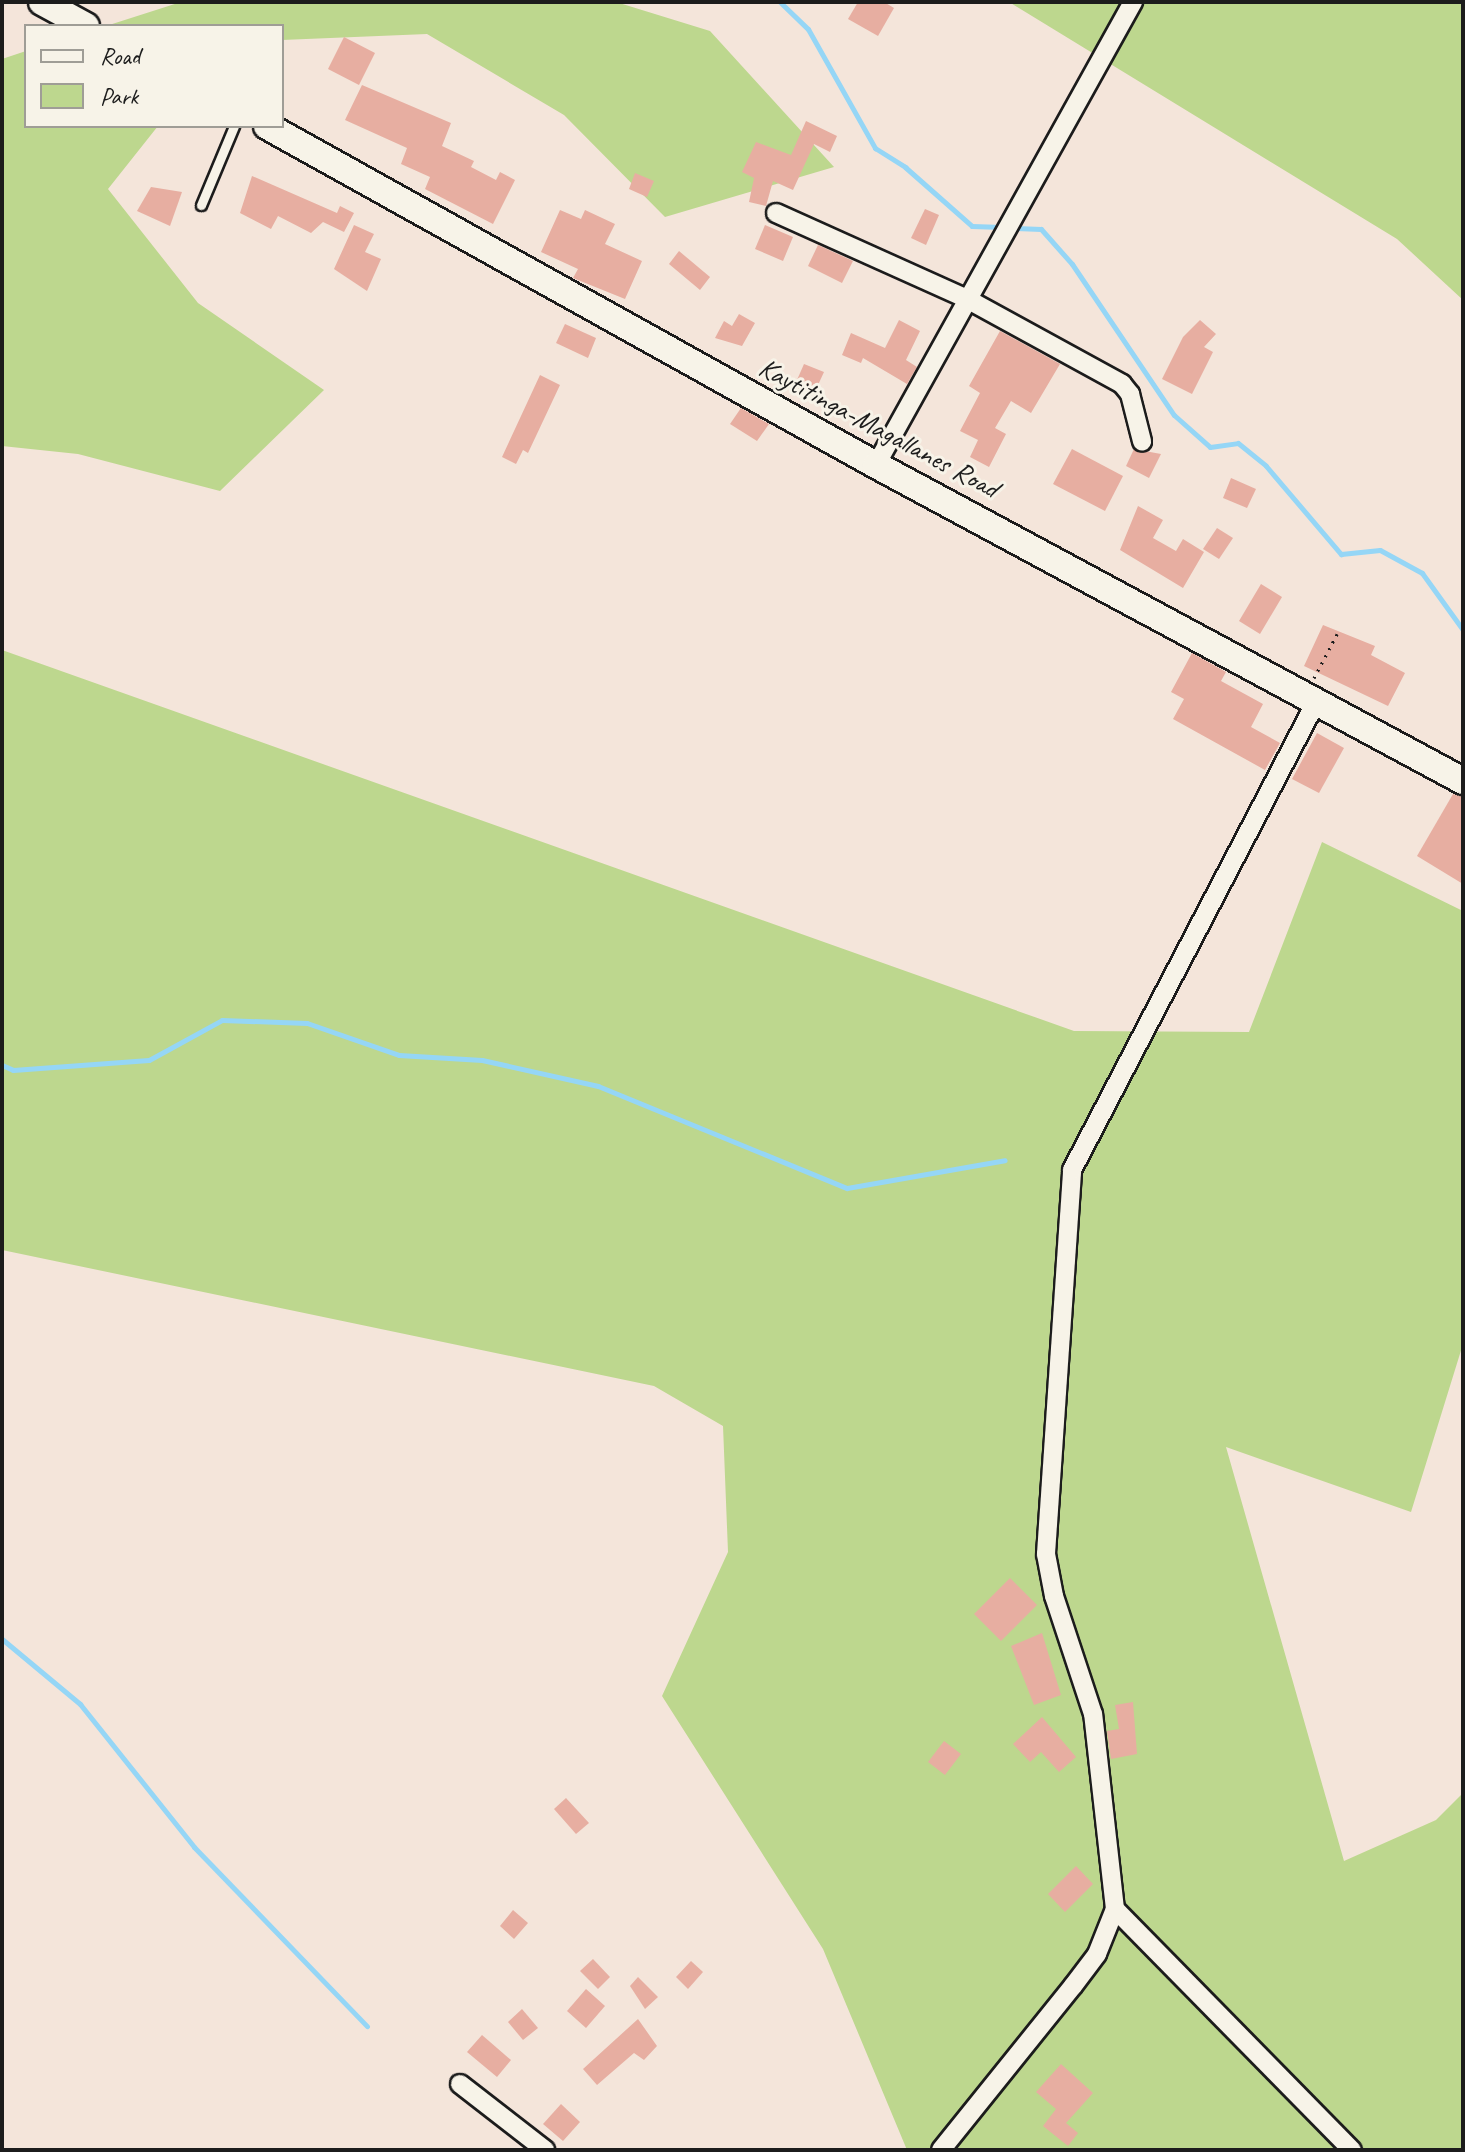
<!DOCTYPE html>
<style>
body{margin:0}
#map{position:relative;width:1465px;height:2152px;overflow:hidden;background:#f4e5da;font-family:Caveat,sans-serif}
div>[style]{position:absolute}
.green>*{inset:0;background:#bdd78e}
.stream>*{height:5px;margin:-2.5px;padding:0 2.5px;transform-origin:2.5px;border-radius:2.5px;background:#95d6f6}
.building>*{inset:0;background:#e7aea1}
.path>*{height:3px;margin-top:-1.5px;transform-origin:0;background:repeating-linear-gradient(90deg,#1c1c1c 0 2px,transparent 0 8px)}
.roads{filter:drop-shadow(2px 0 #1c1c1c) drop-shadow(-2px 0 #1c1c1c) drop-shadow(0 2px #1c1c1c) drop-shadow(0 -2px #1c1c1c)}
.service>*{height:9px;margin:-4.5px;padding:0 4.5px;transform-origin:4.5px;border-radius:4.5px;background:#f7f3e8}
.minor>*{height:18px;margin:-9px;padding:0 9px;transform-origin:9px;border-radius:9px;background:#f7f3e8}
.secondary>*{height:26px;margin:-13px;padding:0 13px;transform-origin:13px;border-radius:13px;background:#f7f3e8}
span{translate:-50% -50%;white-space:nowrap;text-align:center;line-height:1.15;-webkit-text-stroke:6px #f7f3e8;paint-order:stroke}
.street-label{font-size:28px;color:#1c1c1c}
.frame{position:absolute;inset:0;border:4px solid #1c1c1c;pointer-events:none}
.legend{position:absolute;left:24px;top:24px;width:260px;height:104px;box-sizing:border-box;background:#f7f3e8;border:2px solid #9f9d96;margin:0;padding:10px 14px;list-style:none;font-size:24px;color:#1c1c1c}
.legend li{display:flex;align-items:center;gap:16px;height:40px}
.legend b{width:40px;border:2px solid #9f9d96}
</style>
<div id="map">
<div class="green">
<i style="clip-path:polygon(181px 2px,616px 2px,710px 31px,834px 167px,665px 217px,564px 115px,427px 34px,282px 40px,282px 26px,106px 26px)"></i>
<i style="clip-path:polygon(1009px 2px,1463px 2px,1463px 300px,1397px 239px)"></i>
<i style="clip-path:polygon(26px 51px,26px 126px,158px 126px,108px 189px,198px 303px,324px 390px,220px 491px,78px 454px,2px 446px,2px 59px)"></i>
<i style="clip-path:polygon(2px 650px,1074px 1031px,1249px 1032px,1322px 842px,1463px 911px,1463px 1344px,1411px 1512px,1226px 1447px,1344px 1861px,1436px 1820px,1463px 1793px,1463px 2150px,907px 2150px,823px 1949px,662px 1696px,728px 1552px,723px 1426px,654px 1386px,2px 1250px)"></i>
</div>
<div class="stream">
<i style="left:780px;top:2px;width:39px;rotate:44deg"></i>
<i style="left:808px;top:29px;width:137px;rotate:60.6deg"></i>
<i style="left:875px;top:148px;width:36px;rotate:32deg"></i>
<i style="left:905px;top:167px;width:89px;rotate:41.4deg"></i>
<i style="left:972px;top:226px;width:30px;rotate:2deg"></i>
<i style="left:1012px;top:228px;width:29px;rotate:2deg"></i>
<i style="left:1041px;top:229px;width:47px;rotate:48.5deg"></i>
<i style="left:1072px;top:264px;width:182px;rotate:56deg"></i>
<i style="left:1174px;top:415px;width:48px;rotate:41.6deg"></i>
<i style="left:1210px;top:447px;width:28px;rotate:-8deg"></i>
<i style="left:1238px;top:443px;width:36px;rotate:39deg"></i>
<i style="left:1266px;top:466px;width:116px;rotate:49.6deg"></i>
<i style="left:1341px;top:554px;width:39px;rotate:-6deg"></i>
<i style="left:1380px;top:550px;width:48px;rotate:28.7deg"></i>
<i style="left:1422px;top:573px;width:70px;rotate:54.3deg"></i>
<i style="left:2px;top:1065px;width:12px;rotate:24deg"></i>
<i style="left:13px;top:1070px;width:136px;rotate:-4.2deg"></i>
<i style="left:149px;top:1060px;width:83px;rotate:-28.7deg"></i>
<i style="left:222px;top:1020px;width:85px;rotate:2deg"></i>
<i style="left:307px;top:1023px;width:97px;rotate:19.2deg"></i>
<i style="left:399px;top:1055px;width:83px;rotate:3.4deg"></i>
<i style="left:482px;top:1060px;width:119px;rotate:12.6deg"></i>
<i style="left:598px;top:1086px;width:269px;rotate:22.3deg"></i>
<i style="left:847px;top:1188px;width:160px;rotate:-10deg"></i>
<i style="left:2px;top:1639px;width:102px;rotate:39.8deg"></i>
<i style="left:80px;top:1704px;width:183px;rotate:51.4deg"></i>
<i style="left:194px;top:1847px;width:249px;rotate:46deg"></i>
</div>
<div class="building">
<i style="clip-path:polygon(858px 2px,884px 2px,894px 8px,878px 36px,848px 19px)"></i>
<i style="clip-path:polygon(344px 37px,375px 53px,359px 85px,328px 69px)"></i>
<i style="clip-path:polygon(362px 85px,451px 123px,442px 146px,474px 161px,471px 167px,496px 180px,500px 172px,515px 180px,493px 224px,425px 189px,430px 177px,401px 164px,407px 148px,345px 120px)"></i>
<i style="clip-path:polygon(806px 121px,837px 136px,830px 152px,814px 144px,793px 190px,773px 181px,766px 206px,749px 202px,754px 178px,742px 172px,756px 142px,791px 155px)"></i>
<i style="clip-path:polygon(635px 173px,654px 181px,647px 197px,629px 189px)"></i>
<i style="clip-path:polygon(252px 176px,337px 213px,340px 206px,354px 213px,344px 232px,323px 222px,311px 233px,278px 216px,271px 229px,240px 213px)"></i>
<i style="clip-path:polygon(151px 187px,182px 192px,170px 226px,137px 211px)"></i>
<i style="clip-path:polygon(925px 209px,939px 215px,926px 245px,911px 238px)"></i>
<i style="clip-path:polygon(560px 210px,581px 219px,585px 210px,615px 224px,605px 244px,642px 261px,625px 299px,573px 278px,578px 269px,541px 252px)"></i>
<i style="clip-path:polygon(354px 225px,374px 234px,365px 252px,381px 259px,367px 291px,334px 269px)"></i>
<i style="clip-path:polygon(765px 225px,793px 237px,783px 261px,755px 249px)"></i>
<i style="clip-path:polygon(818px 245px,853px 261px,842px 283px,808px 266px)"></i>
<i style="clip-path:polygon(679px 251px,710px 277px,700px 290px,669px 264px)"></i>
<i style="clip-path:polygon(739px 314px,755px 323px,742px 346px,715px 338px,724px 321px,732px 326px)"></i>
<i style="clip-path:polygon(899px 320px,920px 331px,906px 360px,917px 367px,907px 384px,863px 358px,861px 363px,842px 355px,851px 333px,885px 348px)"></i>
<i style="clip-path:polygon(1200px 320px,1216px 334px,1204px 347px,1213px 352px,1192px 394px,1162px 379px,1183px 337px)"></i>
<i style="clip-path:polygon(565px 324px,596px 338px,588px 358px,556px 343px)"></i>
<i style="clip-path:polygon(1000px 331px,1060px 364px,1031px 413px,1011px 401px,995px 428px,1006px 434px,989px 467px,970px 457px,978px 440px,960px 431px,980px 393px,969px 386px)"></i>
<i style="clip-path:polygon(804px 364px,824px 372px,812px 398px,793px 389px)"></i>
<i style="clip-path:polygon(540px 375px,560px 385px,528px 453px,523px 450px,516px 464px,502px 457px)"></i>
<i style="clip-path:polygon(741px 408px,769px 424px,757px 441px,730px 424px)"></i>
<i style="clip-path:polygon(1072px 449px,1123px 476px,1105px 511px,1053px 484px)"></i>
<i style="clip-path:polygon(1134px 449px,1161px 454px,1149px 478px,1126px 466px)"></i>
<i style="clip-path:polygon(1231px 478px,1256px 489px,1247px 508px,1223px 498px)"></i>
<i style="clip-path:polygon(1138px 506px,1163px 520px,1153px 538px,1176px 551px,1183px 539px,1204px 552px,1183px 588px,1120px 550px)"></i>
<i style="clip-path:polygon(1217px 528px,1233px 538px,1219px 559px,1203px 549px)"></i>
<i style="clip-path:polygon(1261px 584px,1282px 597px,1260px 634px,1239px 621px)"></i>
<i style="clip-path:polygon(1323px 625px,1375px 646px,1371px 655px,1405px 673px,1388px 706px,1304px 666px)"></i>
<i style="clip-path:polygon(1192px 653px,1226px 672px,1221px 681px,1263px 704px,1251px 727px,1280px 743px,1265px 770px,1173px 719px,1184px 699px,1171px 692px)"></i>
<i style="clip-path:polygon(1317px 733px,1344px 748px,1319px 793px,1292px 779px)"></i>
<i style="clip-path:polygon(1453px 794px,1463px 797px,1463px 884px,1417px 856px)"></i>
<i style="clip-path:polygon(1010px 1578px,1037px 1605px,1001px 1641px,974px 1614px)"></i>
<i style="clip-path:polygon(1042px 1633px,1061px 1695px,1034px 1705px,1011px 1646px)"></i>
<i style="clip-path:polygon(1133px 1702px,1137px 1754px,1111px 1759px,1107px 1731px,1119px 1729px,1115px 1705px)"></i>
<i style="clip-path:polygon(1042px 1717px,1076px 1757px,1059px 1772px,1041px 1752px,1030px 1762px,1013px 1744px)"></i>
<i style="clip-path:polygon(944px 1741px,961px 1754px,945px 1775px,928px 1762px)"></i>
<i style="clip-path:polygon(566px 1798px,589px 1823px,576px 1834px,554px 1809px)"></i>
<i style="clip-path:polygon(1076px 1866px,1093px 1884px,1065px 1912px,1048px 1894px)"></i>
<i style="clip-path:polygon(513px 1910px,528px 1923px,514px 1939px,500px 1926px)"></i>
<i style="clip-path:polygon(593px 1959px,610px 1977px,598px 1989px,580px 1971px)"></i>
<i style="clip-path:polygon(691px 1961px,703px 1972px,688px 1989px,676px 1977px)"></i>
<i style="clip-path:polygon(638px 1977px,658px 1997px,645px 2009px,630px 1986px)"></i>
<i style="clip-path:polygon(586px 1989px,605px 2006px,586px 2028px,567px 2011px)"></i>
<i style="clip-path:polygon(522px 2009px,538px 2028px,523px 2040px,508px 2022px)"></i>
<i style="clip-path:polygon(638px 2019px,657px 2046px,644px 2060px,634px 2053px,597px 2085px,583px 2069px)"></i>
<i style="clip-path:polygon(482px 2035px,511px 2060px,497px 2077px,467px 2052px)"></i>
<i style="clip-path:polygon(1061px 2064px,1093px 2093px,1066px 2123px,1078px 2133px,1068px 2146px,1043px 2126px,1056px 2109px,1036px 2092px)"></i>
<i style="clip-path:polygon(561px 2104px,580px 2122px,563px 2141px,543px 2124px)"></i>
</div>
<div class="path">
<i style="left:1314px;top:678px;width:50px;rotate:-62.4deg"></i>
</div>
<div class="roads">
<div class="service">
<i style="left:201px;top:205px;width:86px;rotate:-67.3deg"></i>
</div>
<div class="minor">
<i style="left:776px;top:213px;width:209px;rotate:24.2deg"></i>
<i style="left:967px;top:299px;width:177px;rotate:28.7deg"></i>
<i style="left:1122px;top:384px;width:13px;rotate:51deg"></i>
<i style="left:1130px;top:394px;width:49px;rotate:75.7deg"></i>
<i style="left:876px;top:465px;width:530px;rotate:-60.97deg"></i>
<i style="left:1115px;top:1909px;width:338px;rotate:45.5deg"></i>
<i style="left:460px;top:2084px;width:108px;rotate:37.8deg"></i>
<i style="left:941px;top:2150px;width:211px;rotate:-51.2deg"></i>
<i style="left:1073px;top:1986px;width:40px;rotate:-53deg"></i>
<i style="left:1097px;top:1954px;width:48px;rotate:-68.2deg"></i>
<i style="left:1115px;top:1909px;width:196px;rotate:-96.4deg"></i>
<i style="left:1093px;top:1714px;width:124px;rotate:-108.3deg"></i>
<i style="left:1054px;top:1596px;width:43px;rotate:-100.8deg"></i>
<i style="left:1046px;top:1554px;width:385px;rotate:-86.1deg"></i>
<i style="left:1072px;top:1170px;width:528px;rotate:-62.46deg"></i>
</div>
<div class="secondary">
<i style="left:42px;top:2px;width:50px;rotate:28.6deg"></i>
<i style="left:267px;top:126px;width:697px;rotate:29.1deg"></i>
<i style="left:876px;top:465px;width:667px;rotate:28.29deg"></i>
</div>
</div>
<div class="street-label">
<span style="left:879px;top:428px;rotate:28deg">Kaytitinga-Magallanes Road</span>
</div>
<div class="frame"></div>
<ul class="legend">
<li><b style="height:10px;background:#f7f3e8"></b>Road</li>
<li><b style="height:22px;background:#bdd78e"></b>Park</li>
</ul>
</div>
